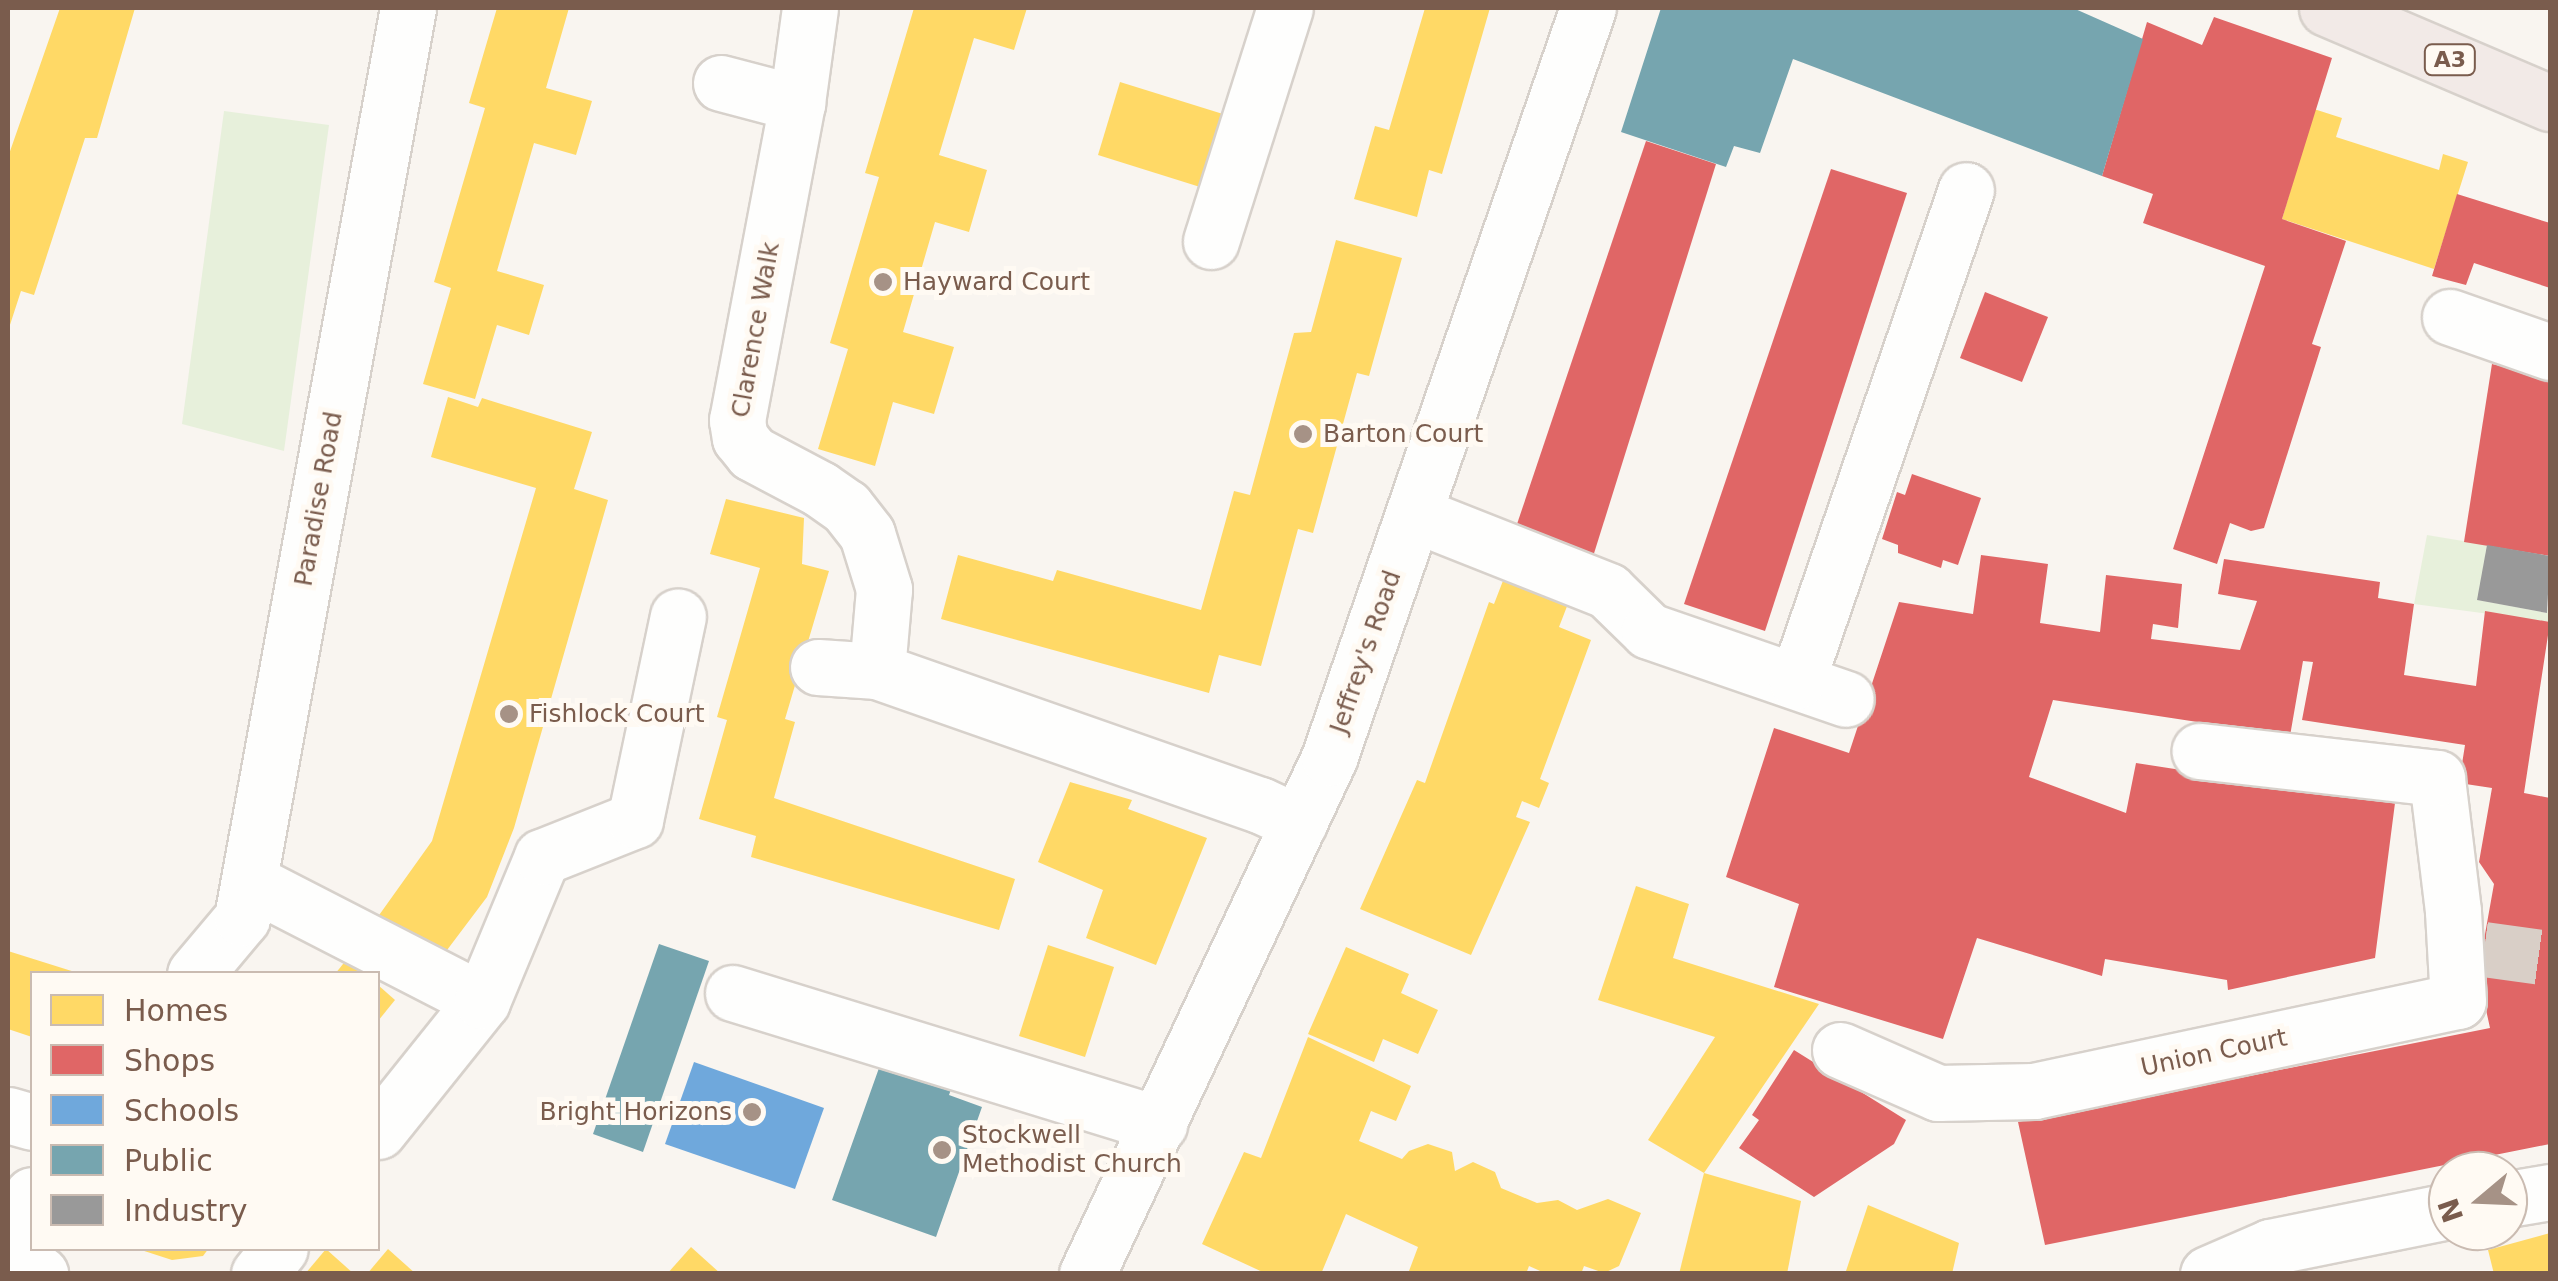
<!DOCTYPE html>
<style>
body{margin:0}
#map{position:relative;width:2558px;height:1281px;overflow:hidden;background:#f9f5f0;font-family:"DejaVu Sans",sans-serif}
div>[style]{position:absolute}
.green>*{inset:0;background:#e7f0db}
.homes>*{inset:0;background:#ffd966}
.shops>*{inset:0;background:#e06666}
.schools>*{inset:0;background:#6fa8dc}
.public>*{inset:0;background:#76a5af}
.industry>*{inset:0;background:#999}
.minor-tunnel>*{height:55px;margin-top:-27.5px;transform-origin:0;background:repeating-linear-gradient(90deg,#d9cfc7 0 55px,transparent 0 83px)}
.roads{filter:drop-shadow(2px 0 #d7d1cb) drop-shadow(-2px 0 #d7d1cb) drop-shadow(0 2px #d7d1cb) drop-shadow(0 -2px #d7d1cb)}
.minor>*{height:55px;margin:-27.5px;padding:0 27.5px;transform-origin:27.5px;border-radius:27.5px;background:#fefefd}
.highway>*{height:55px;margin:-27.5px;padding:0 27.5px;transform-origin:27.5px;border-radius:27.5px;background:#f2eae7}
.dots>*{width:28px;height:28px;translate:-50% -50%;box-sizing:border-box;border:5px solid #fffaf3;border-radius:50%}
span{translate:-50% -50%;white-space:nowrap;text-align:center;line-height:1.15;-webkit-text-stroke:10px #fffaf3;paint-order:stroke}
.shield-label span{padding:2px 8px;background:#fffaf3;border:2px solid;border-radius:8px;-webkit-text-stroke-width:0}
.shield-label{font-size:22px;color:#7a5c4d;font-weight:700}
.poi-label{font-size:25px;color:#7a5c4d}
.left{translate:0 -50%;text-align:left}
.right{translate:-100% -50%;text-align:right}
.street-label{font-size:25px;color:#7a5c4d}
.frame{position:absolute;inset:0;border:10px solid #7a5c4d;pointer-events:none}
.legend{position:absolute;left:30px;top:971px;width:350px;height:280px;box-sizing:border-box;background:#fffaf3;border:2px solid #cabbb1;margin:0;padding:12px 18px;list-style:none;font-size:30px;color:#7a5c4d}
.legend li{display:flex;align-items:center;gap:20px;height:50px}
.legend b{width:50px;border:2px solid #cabbb1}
.north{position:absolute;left:2428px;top:1151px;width:100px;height:100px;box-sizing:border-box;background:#fffaf3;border:2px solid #cabbb1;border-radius:50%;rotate:251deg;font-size:28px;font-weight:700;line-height:40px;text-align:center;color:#7a5c4d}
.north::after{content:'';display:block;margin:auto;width:35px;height:45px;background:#a69286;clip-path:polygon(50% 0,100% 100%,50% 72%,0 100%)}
</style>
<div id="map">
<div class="green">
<i style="clip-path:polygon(224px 111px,329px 125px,284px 451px,182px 424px)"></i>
<i style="clip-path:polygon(2427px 535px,2487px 545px,2478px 600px,2547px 613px,2550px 596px,2550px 622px,2414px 604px)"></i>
</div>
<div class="homes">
<i style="clip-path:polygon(60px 8px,135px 8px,97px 138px,85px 138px,34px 295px,21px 291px,8px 331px,8px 157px)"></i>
<i style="clip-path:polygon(497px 8px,569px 8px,546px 88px,592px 101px,576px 155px,534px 143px,497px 271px,544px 285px,529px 335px,497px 325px,475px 399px,423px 384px,451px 288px,434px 282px,485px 108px,469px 103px)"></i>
<i style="clip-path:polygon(914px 8px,1027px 8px,1014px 50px,974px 38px,939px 155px,987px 170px,969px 232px,935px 222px,903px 332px,954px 347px,934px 414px,893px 402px,875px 466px,818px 449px,848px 349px,830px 343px,879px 177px,865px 173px)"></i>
<i style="clip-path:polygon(1425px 8px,1490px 8px,1442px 174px,1429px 170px,1417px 217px,1354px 199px,1375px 126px,1389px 130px)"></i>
<i style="clip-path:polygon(1120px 82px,1239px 119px,1216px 192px,1098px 155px)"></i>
<i style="clip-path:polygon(2314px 109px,2342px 118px,2336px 137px,2439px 170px,2443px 154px,2468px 162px,2434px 269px,2282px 219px)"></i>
<i style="clip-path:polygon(1336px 240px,1402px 258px,1369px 376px,1357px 373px,1313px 533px,1298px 529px,1261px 666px,1219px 655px,1209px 693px,941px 619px,958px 555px,1053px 581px,1057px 570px,1201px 610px,1234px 491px,1250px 495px,1294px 333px,1311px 332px)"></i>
<i style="clip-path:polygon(448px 397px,478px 407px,482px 398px,592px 432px,574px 489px,608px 500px,514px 828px,487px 897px,435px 966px,377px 918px,432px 841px,536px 488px,431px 457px)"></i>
<i style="clip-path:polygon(726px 499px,804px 518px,802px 564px,829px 571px,785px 719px,795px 722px,774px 798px,1015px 879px,999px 930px,751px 857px,756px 836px,699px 819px,727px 720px,717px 717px,760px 568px,710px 554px)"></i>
<i style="clip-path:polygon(1506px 573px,1571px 596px,1559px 627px,1591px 640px,1540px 779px,1549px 783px,1539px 808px,1522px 801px,1516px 817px,1530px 822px,1471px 955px,1360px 909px,1417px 780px,1425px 783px,1489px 602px,1494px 604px)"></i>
<i style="clip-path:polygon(1070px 782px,1132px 800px,1128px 809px,1207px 838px,1156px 965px,1086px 938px,1103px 890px,1038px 862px)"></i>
<i style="clip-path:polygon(1636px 886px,1689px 904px,1673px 958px,1819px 1004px,1704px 1173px,1648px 1140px,1715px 1037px,1598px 1000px)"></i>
<i style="clip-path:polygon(1048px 945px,1114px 967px,1085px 1057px,1019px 1036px)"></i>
<i style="clip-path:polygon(1346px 947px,1409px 974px,1401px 993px,1438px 1010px,1418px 1054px,1383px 1039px,1374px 1062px,1308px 1034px)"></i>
<i style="clip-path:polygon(8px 951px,78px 973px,32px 974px,32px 1037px,8px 1029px)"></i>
<i style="clip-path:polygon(347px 959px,364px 974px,335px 974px)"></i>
<i style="clip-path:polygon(378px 985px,395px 1000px,378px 1021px)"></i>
<i style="clip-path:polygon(1308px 1037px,1411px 1086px,1396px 1121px,1371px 1111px,1359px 1141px,1402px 1159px,1409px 1151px,1428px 1144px,1452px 1152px,1455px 1171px,1473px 1162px,1495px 1172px,1501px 1188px,1537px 1203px,1558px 1200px,1577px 1210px,1608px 1199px,1641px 1213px,1619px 1266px,1604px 1273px,1584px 1266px,1581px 1274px,1547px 1274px,1529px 1266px,1526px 1274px,1415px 1274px,1409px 1271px,1418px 1247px,1346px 1214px,1321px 1274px,1267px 1274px,1202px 1244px,1244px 1152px,1261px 1158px)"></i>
<i style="clip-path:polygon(1704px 1173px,1801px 1201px,1787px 1274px,1679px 1274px)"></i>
<i style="clip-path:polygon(1868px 1205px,1959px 1243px,1952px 1274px,1845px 1274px)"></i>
<i style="clip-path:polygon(2550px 1233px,2550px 1274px,2494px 1274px,2488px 1250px)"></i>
<i style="clip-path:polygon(691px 1247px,721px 1274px,667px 1274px)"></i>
<i style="clip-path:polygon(135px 1248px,209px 1248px,203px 1256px,172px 1260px)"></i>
<i style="clip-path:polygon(326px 1249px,354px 1274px,305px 1274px)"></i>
<i style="clip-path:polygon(388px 1249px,416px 1274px,367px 1274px)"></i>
</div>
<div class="shops">
<i style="clip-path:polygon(2214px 17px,2332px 58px,2282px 219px,2346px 241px,2312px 344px,2321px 347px,2264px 528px,2251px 531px,2230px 523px,2217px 564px,2173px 549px,2265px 266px,2143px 223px,2153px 194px,2102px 176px,2147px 22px,2202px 45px)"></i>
<i style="clip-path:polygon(1646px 141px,1716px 164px,1591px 563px,1513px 536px)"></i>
<i style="clip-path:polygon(1831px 169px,1907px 193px,1765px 631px,1684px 604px)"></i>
<i style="clip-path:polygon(2457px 194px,2550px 223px,2550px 288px,2474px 263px,2466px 285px,2432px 276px)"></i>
<i style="clip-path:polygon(1985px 292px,2048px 317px,2022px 382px,1960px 358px)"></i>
<i style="clip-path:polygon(2492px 364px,2550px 377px,2550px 556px,2464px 542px)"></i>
<i style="clip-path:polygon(1912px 474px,1981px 498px,1958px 565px,1943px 560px,1941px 568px,1898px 553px,1898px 545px,1882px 539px,1897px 492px,1905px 495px)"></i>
<i style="clip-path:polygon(1981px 555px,2048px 564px,2040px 623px,2100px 632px,2106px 575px,2182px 584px,2178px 628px,2153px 624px,2151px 639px,2240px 650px,2257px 601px,2218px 594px,2224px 559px,2380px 582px,2378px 598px,2414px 604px,2404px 675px,2476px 686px,2485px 611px,2550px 622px,2524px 793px,2550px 798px,2550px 1144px,2045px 1245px,2018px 1122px,2490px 1028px,2478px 973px,2494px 884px,2479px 862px,2492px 788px,2459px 783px,2465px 745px,2302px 720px,2313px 662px,2303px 661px,2290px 736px,2053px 700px,2029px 777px,2126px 813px,2136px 763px,2395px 803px,2375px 958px,2228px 990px,2227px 980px,2105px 959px,2102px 976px,1977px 938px,1943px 1039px,1774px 987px,1799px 904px,1726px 877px,1774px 728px,1849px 753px,1899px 602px,1973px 614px)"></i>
<i style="clip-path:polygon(2500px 558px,2550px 566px,2544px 603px,2494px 595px)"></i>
<i style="clip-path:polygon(1794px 1050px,1906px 1120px,1894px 1144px,1814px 1197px,1739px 1148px,1759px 1120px,1752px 1115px)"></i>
</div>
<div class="schools">
<i style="clip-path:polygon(694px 1062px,824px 1108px,795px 1189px,665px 1144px)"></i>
</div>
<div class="public">
<i style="clip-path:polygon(1661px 8px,2073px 8px,2143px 39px,2102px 176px,1793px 59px,1760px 153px,1734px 146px,1726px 167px,1621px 132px)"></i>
<i style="clip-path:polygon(659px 944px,709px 961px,643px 1152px,593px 1134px)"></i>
<i style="clip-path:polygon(898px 1055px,956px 1075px,949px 1095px,982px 1107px,936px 1237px,832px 1200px,879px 1068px,892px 1073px)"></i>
</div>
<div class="industry">
<i style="clip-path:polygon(2487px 545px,2550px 556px,2547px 613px,2477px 600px)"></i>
</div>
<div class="minor-tunnel">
<i style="left:2484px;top:949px;width:67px;rotate:7.8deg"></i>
</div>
<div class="roads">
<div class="minor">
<i style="left:810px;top:8px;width:96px;rotate:97.8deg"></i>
<i style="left:797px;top:103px;width:323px;rotate:100.7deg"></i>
<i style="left:737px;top:420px;width:18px;rotate:81deg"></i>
<i style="left:740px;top:438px;width:19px;rotate:51deg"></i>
<i style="left:752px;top:453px;width:77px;rotate:27.9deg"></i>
<i style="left:820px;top:489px;width:32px;rotate:35deg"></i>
<i style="left:846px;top:507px;width:34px;rotate:52deg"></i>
<i style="left:867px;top:534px;width:58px;rotate:72.8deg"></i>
<i style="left:884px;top:589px;width:82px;rotate:94.9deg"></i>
<i style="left:721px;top:83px;width:79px;rotate:14.7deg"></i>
<i style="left:1211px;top:241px;width:244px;rotate:-72.4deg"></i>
<i style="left:2450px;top:317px;width:106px;rotate:19.3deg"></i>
<i style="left:1414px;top:514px;width:209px;rotate:21.6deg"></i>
<i style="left:1608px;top:591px;width:57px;rotate:44.3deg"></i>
<i style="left:1649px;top:631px;width:208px;rotate:19deg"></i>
<i style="left:818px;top:667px;width:59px;rotate:3.9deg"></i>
<i style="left:877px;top:671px;width:406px;rotate:19.3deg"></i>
<i style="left:1260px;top:805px;width:43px;rotate:24.8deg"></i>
<i style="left:1797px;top:681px;width:519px;rotate:-71.01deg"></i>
<i style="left:249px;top:881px;width:262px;rotate:27.2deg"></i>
<i style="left:195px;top:974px;width:73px;rotate:-50deg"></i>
<i style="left:242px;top:918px;width:925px;rotate:-79.66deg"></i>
<i style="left:733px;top:993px;width:446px;rotate:17.1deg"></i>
<i style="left:1840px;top:1050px;width:107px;rotate:23.7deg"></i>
<i style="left:1938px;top:1093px;width:96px;rotate:-1.2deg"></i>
<i style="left:2034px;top:1091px;width:433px;rotate:-12deg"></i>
<i style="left:2458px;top:1001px;width:90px;rotate:-93.2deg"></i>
<i style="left:2453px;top:911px;width:134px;rotate:-96.9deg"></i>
<i style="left:2437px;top:778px;width:239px;rotate:-173.5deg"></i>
<i style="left:8px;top:1115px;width:25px;rotate:16deg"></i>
<i style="left:378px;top:1131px;width:166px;rotate:-51.3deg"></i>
<i style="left:482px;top:1001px;width:156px;rotate:-67.4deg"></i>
<i style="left:542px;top:857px;width:100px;rotate:-21.7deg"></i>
<i style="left:635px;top:820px;width:208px;rotate:-78.1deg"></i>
<i style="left:32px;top:1195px;width:72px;rotate:106.9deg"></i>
<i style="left:11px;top:1264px;width:31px;rotate:19deg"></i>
<i style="left:2508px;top:1199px;width:43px;rotate:-9.5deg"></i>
<i style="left:259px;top:1274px;width:33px;rotate:-51deg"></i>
<i style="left:1087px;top:1274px;width:570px;rotate:-64.87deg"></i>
<i style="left:1329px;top:758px;width:793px;rotate:-70.95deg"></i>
<i style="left:2208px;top:1274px;width:68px;rotate:-23.5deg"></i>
<i style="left:2270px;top:1247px;width:182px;rotate:-11.4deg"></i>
</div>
<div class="highway">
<i style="left:2327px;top:8px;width:242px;rotate:23.1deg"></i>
</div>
</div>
<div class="dots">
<i style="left:883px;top:282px;background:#a69286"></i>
<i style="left:1303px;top:434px;background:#a69286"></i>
<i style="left:509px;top:714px;background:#a69286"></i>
<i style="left:752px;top:1112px;background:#a69286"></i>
<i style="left:942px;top:1150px;background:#a69286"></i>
</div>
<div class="shield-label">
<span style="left:2450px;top:60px">A3</span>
</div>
<div class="poi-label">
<span class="left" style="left:903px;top:282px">Hayward Court</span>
<span class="left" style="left:1323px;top:434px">Barton Court</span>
<span class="left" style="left:529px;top:714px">Fishlock Court</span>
<span class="right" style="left:732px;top:1112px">Bright Horizons</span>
<span class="left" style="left:962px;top:1150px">Stockwell<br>Methodist Church</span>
</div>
<div class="street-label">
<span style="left:756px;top:330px;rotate:-80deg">Clarence Walk</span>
<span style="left:319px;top:499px;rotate:-80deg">Paradise Road</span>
<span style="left:1366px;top:652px;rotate:-71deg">Jeffrey's Road</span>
<span style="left:2214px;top:1053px;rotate:-12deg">Union Court</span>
</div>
<div class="frame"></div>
<ul class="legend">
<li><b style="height:28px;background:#ffd966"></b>Homes</li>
<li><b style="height:28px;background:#e06666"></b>Shops</li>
<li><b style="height:28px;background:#6fa8dc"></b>Schools</li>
<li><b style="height:28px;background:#76a5af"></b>Public</li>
<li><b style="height:28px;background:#999"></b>Industry</li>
</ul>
<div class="north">N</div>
</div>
